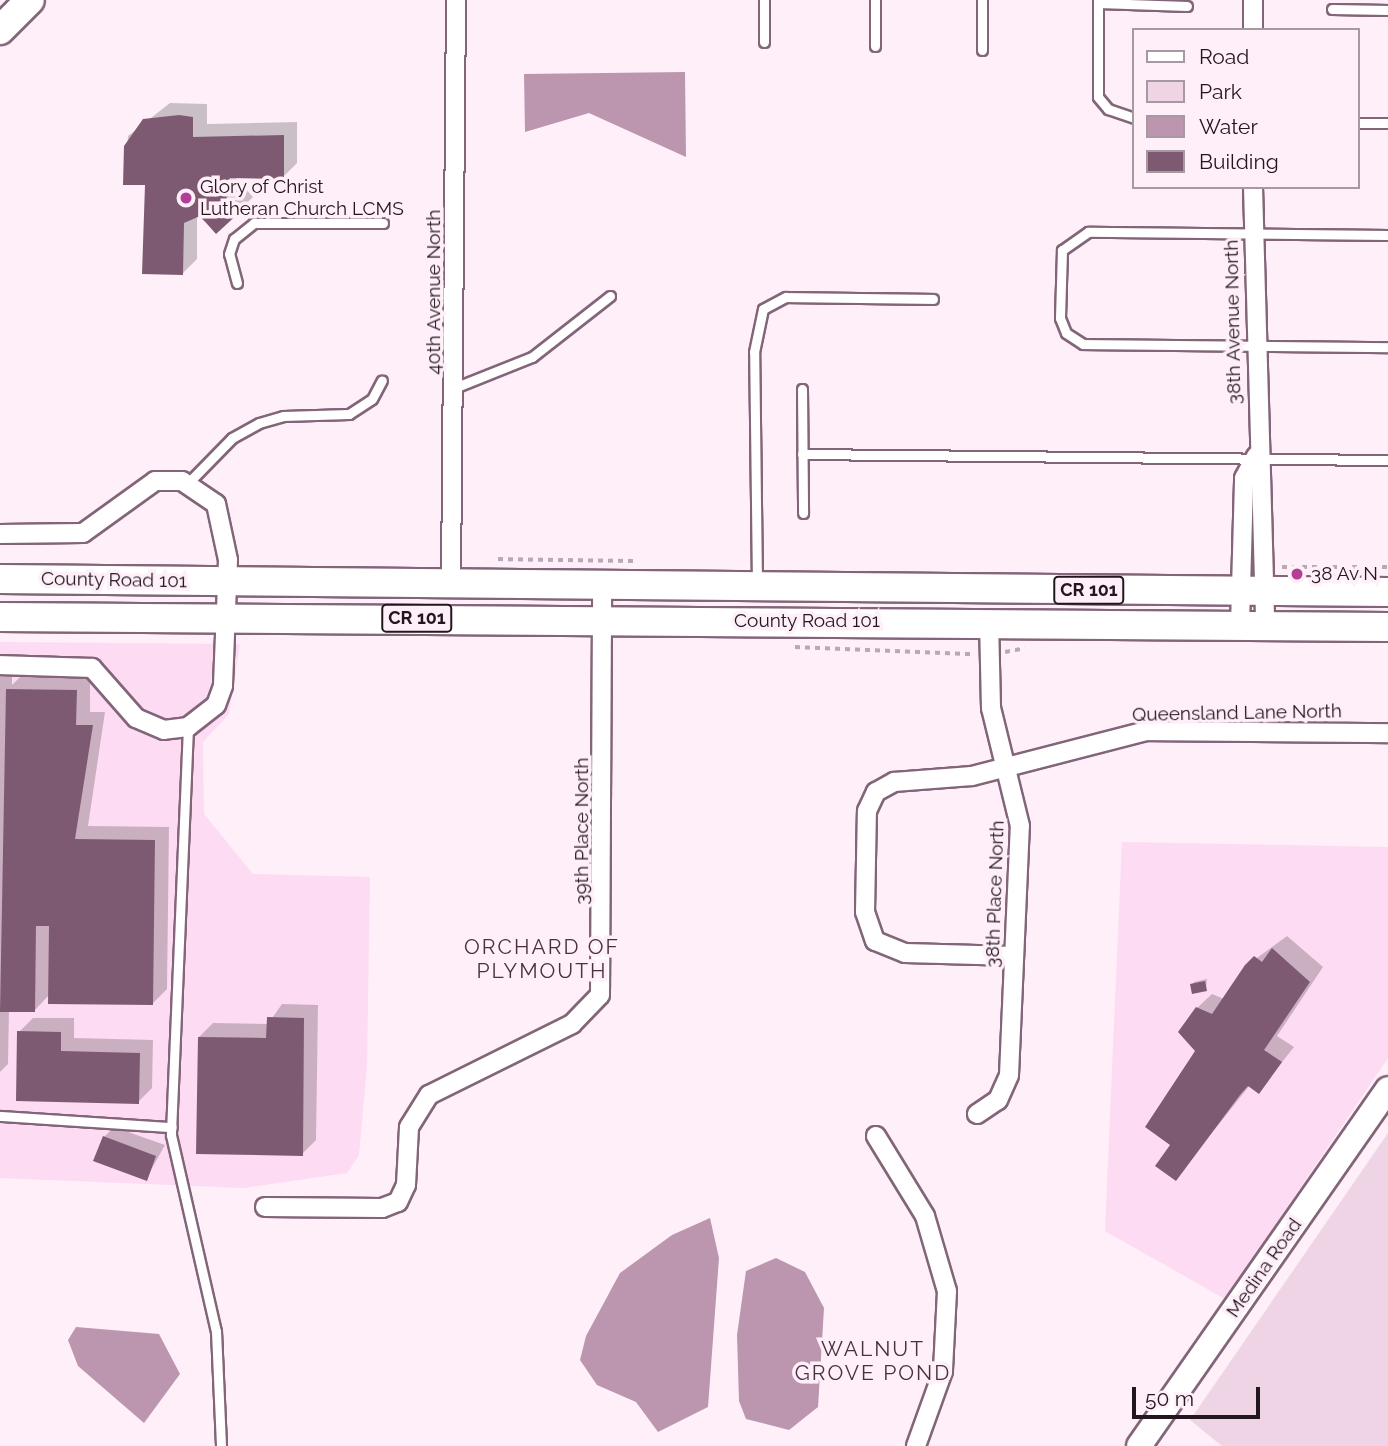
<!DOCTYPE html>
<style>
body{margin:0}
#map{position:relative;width:1388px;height:1446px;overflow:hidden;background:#feeff9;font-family:Raleway,sans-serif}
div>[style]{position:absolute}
.built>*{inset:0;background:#fddbf2}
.green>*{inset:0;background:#efd4e6}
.water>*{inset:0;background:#bc95af}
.shadow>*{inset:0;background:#0003}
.building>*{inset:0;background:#7e5a72}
.path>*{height:3.5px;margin-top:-1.75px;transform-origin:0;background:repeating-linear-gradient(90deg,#b8aab4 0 5px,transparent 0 10px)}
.roads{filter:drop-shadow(2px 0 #836579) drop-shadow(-2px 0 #836579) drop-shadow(0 2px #836579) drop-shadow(0 -2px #836579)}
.lane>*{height:9px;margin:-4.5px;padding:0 4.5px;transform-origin:4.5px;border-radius:4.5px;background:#fff}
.street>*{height:18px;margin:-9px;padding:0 9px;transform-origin:9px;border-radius:9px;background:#fff}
.secondary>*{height:24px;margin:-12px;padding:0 12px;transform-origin:12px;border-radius:12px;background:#fff}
.primary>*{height:28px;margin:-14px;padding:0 14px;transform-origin:14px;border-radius:14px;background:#fff}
.dots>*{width:19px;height:19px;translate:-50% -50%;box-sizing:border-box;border:4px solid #feeff9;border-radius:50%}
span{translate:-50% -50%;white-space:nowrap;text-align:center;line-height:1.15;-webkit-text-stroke:7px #feeff9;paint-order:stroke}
.shield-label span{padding:2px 5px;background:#feeff9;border:2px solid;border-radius:5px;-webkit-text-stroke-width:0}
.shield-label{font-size:18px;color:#23171f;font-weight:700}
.poi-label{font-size:19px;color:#23171f}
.left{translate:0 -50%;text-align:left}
.street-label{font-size:19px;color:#23171f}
.neighbourhood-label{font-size:21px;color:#4b3043;letter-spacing:2px}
.legend{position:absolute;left:1132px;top:28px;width:228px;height:161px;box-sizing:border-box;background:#feeff9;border:2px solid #a699a2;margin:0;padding:9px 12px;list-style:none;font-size:21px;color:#23171f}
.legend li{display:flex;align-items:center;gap:14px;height:35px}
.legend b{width:35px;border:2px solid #a699a2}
.scale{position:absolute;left:1132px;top:1387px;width:128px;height:32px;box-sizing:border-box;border:4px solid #23171f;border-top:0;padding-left:9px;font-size:21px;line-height:24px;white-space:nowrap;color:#23171f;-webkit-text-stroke:5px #feeff9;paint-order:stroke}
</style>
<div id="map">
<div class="built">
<i style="clip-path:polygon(0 642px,240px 644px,229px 714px,203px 742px,204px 814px,253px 874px,370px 877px,367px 1065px,359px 1155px,347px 1173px,243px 1188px,0 1178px)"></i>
<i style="clip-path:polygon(1122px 842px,1388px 847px,1388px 1058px,1225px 1299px,1105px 1231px)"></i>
</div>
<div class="green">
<i style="clip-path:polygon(1388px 1133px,1388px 1446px,1222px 1446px,1190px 1420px)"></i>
</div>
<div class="water">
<i style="clip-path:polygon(685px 72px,686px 157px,589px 113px,525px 132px,524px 74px)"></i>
<i style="clip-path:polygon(710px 1218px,719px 1258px,708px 1407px,658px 1432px,636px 1402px,597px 1385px,580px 1360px,586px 1336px,620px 1273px,672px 1235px)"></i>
<i style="clip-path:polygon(776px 1258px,805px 1272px,824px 1308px,818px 1407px,789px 1430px,746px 1419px,739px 1401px,737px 1335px,746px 1271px)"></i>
<i style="clip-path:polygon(76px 1327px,159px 1334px,180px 1374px,144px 1423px,78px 1366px,68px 1340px)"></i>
</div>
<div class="shadow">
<i style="clip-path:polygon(170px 103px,207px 104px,207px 124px,297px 122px,297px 163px,283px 177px,235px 177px,253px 197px,217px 232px,197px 215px,197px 259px,183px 273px,147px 184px,125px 183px,128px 136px)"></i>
<i style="clip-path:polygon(0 672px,12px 672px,12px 685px,21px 676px,90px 677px,90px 712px,105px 712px,88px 826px,169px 827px,167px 989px,153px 1003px,49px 995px,34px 1011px,9px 1010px,8px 1064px,0 1072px)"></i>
<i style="clip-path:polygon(1287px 936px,1323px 967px,1277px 1036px,1294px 1047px,1259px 1091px,1250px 1085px,1176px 1178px,1173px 1144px,1198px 1050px,1197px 1008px,1212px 994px,1224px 999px,1246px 966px)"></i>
<i style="clip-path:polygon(1207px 979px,1206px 989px,1192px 985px,1194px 982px)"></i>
<i style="clip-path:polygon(282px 1004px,318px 1005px,316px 1140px,302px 1154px,199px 1037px,213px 1023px,268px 1024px)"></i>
<i style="clip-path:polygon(33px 1018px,74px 1018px,74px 1038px,153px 1040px,152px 1088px,138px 1102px,19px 1032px)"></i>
<i style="clip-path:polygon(114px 1127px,165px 1145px,146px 1179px,104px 1137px)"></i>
</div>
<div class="building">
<i style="clip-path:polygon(179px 115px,193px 117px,193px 137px,284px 135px,284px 179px,230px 178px,223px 193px,240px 212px,216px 234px,200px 216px,184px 223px,183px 275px,142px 274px,145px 185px,123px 185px,124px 146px,143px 119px)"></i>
<i style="clip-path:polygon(6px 689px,77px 690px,76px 725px,93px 725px,75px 839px,155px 840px,153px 1005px,48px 1004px,49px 926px,36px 926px,35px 1012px,0 1012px)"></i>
<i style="clip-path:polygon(1272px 948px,1310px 982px,1264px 1050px,1282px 1062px,1259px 1094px,1248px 1086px,1240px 1095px,1176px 1181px,1155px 1166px,1170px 1145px,1145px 1127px,1195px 1051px,1178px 1032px,1196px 1007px,1212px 1014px,1245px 965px,1254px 956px,1262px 962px)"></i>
<i style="clip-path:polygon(1205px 981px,1207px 991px,1192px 994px,1190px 984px)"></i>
<i style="clip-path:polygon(267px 1017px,304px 1018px,303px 1156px,196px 1154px,198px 1037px,266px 1038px)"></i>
<i style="clip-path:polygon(17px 1031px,61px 1032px,61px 1051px,140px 1053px,139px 1104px,16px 1101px)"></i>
<i style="clip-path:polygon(103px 1136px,156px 1156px,147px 1181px,93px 1161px)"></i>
</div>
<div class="path">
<i style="left:498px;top:559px;width:136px;rotate:0.8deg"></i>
<i style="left:1282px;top:567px;width:106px"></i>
<i style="left:795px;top:647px;width:178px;rotate:2.3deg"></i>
<i style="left:1005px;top:652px;width:20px;rotate:-11deg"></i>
</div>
<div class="roads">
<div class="lane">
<i style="left:1098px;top:0;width:97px;rotate:90deg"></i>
<i style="left:1098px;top:97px;width:16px;rotate:50deg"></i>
<i style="left:1108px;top:109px;width:28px;rotate:19deg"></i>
<i style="left:1098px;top:3px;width:89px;rotate:1.9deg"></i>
<i style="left:1332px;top:9px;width:56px;rotate:1deg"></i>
<i style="left:764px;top:42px;width:42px;rotate:-90deg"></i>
<i style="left:875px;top:46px;width:46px;rotate:-90deg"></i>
<i style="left:982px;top:50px;width:50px;rotate:-90deg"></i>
<i style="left:1358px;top:123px;width:30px"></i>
<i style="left:1388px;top:235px;width:300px;rotate:-179.4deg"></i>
<i style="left:1088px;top:232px;width:32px;rotate:145deg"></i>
<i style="left:1062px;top:250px;width:68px;rotate:91.7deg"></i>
<i style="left:1060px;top:318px;width:16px;rotate:68deg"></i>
<i style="left:1066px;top:333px;width:20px;rotate:33deg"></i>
<i style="left:1083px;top:344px;width:305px;rotate:0.6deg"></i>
<i style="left:237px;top:283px;width:30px;rotate:-105deg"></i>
<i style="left:229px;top:254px;width:16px;rotate:-72deg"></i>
<i style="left:234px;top:239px;width:26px;rotate:-39deg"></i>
<i style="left:254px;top:223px;width:129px"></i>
<i style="left:454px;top:388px;width:84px;rotate:-21.7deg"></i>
<i style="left:532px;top:357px;width:99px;rotate:-38deg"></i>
<i style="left:802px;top:389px;width:124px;rotate:89.5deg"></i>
<i style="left:802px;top:454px;width:586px;rotate:0.59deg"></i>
<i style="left:188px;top:483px;width:63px;rotate:-45.6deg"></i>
<i style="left:232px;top:438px;width:31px;rotate:-29deg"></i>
<i style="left:259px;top:423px;width:25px;rotate:-16deg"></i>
<i style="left:283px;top:416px;width:66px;rotate:-1.7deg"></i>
<i style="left:349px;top:414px;width:27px;rotate:-33deg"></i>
<i style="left:372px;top:399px;width:21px;rotate:-62deg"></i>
<i style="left:757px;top:584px;width:232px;rotate:-90.7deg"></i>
<i style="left:754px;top:352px;width:44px;rotate:-78.2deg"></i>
<i style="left:763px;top:309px;width:26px;rotate:-28deg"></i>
<i style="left:786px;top:297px;width:147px;rotate:0.8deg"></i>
<i style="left:188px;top:727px;width:408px;rotate:92.4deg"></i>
<i style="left:171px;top:1135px;width:201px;rotate:77.1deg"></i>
<i style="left:216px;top:1331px;width:115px;rotate:87.5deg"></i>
<i style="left:0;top:1116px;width:172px;rotate:3.7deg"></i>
</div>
<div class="street">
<i style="left:1253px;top:30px;width:30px;rotate:-90deg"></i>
<i style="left:1253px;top:187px;width:438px;rotate:88.4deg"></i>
<i style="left:0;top:534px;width:83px;rotate:-0.7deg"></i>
<i style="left:83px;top:533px;width:89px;rotate:-35.8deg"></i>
<i style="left:155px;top:481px;width:27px"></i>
<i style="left:182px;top:481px;width:41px;rotate:34.1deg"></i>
<i style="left:216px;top:504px;width:57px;rotate:77.9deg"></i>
<i style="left:228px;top:560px;width:126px;rotate:92.3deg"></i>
<i style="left:223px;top:686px;width:20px;rotate:110deg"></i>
<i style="left:216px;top:705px;width:36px;rotate:142deg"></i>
<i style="left:188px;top:727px;width:24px;rotate:173deg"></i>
<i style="left:164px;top:730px;width:30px;rotate:-157deg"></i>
<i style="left:136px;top:718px;width:67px;rotate:-131.3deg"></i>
<i style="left:92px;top:668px;width:92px;rotate:-178.1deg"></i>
<i style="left:451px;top:583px;width:583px;rotate:-89.51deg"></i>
<i style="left:1240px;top:625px;width:147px;rotate:-88.4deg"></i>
<i style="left:1244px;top:478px;width:25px;rotate:-61deg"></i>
<i style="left:1014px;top:956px;width:109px;rotate:-178.4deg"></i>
<i style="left:905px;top:953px;width:32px;rotate:-158deg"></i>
<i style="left:875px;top:941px;width:31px;rotate:-109deg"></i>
<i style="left:865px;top:912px;width:101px;rotate:-88.9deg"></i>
<i style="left:867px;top:811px;width:21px;rotate:-65deg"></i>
<i style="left:876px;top:792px;width:21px;rotate:-29deg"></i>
<i style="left:894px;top:782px;width:78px;rotate:-4.4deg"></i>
<i style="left:972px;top:776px;width:180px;rotate:-14.5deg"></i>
<i style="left:1146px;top:731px;width:242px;rotate:0.5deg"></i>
<i style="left:977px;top:1114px;width:25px;rotate:-34deg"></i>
<i style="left:998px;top:1100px;width:27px;rotate:-66deg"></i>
<i style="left:1009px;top:1075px;width:249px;rotate:-87.5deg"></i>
<i style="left:1020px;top:826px;width:122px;rotate:-103.8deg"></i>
<i style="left:991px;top:708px;width:85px;rotate:-91.3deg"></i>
<i style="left:876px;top:1136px;width:94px;rotate:58.5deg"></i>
<i style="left:925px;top:1216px;width:78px;rotate:73.7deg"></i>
<i style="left:947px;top:1291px;width:80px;rotate:92.9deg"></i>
<i style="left:943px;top:1371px;width:80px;rotate:109.8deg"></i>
<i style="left:265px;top:1207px;width:117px;rotate:0.5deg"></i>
<i style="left:382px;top:1208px;width:17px;rotate:-21deg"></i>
<i style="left:398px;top:1202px;width:19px;rotate:-65deg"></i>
<i style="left:406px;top:1185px;width:58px;rotate:-87deg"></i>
<i style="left:409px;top:1127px;width:38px;rotate:-58deg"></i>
<i style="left:429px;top:1095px;width:160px;rotate:-26.4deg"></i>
<i style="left:572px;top:1024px;width:40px;rotate:-46deg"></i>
<i style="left:600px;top:995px;width:411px;rotate:-89.7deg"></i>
</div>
<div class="secondary">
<i style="left:1139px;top:1446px;width:435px;rotate:-55.1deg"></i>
</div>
<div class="primary">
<i style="left:0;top:30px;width:42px;rotate:-45deg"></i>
<i style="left:0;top:579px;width:1388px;rotate:0.54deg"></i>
<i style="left:0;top:617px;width:1388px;rotate:0.41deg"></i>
</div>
</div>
<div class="dots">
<i style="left:186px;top:198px;background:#b33e96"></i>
<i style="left:1297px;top:574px;background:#b33e96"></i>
</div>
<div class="shield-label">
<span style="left:1089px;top:590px">CR 101</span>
<span style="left:417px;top:618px">CR 101</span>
</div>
<div class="poi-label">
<span class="left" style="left:200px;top:198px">Glory of Christ<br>Lutheran Church LCMS</span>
<span class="left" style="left:1311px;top:574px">38 Av N</span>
</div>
<div class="street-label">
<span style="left:434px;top:292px;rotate:-90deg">40th Avenue North</span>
<span style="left:1233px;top:322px;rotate:-91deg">38th Avenue North</span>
<span style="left:114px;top:580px;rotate:1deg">County Road 101</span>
<span style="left:807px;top:621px">County Road 101</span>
<span style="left:1237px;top:713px;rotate:-1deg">Queensland Lane North</span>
<span style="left:582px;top:831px;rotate:-90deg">39th Place North</span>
<span style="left:995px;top:894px;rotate:-88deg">38th Place North</span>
<span style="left:1264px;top:1268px;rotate:-55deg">Medina Road</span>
</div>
<div class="neighbourhood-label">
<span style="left:542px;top:959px">ORCHARD OF<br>PLYMOUTH</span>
<span style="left:873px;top:1361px">WALNUT<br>GROVE POND</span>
</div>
<ul class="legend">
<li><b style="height:9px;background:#fff"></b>Road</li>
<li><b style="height:19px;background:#efd4e6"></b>Park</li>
<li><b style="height:19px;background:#bc95af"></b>Water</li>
<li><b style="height:19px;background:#7e5a72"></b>Building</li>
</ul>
<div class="scale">50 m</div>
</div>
